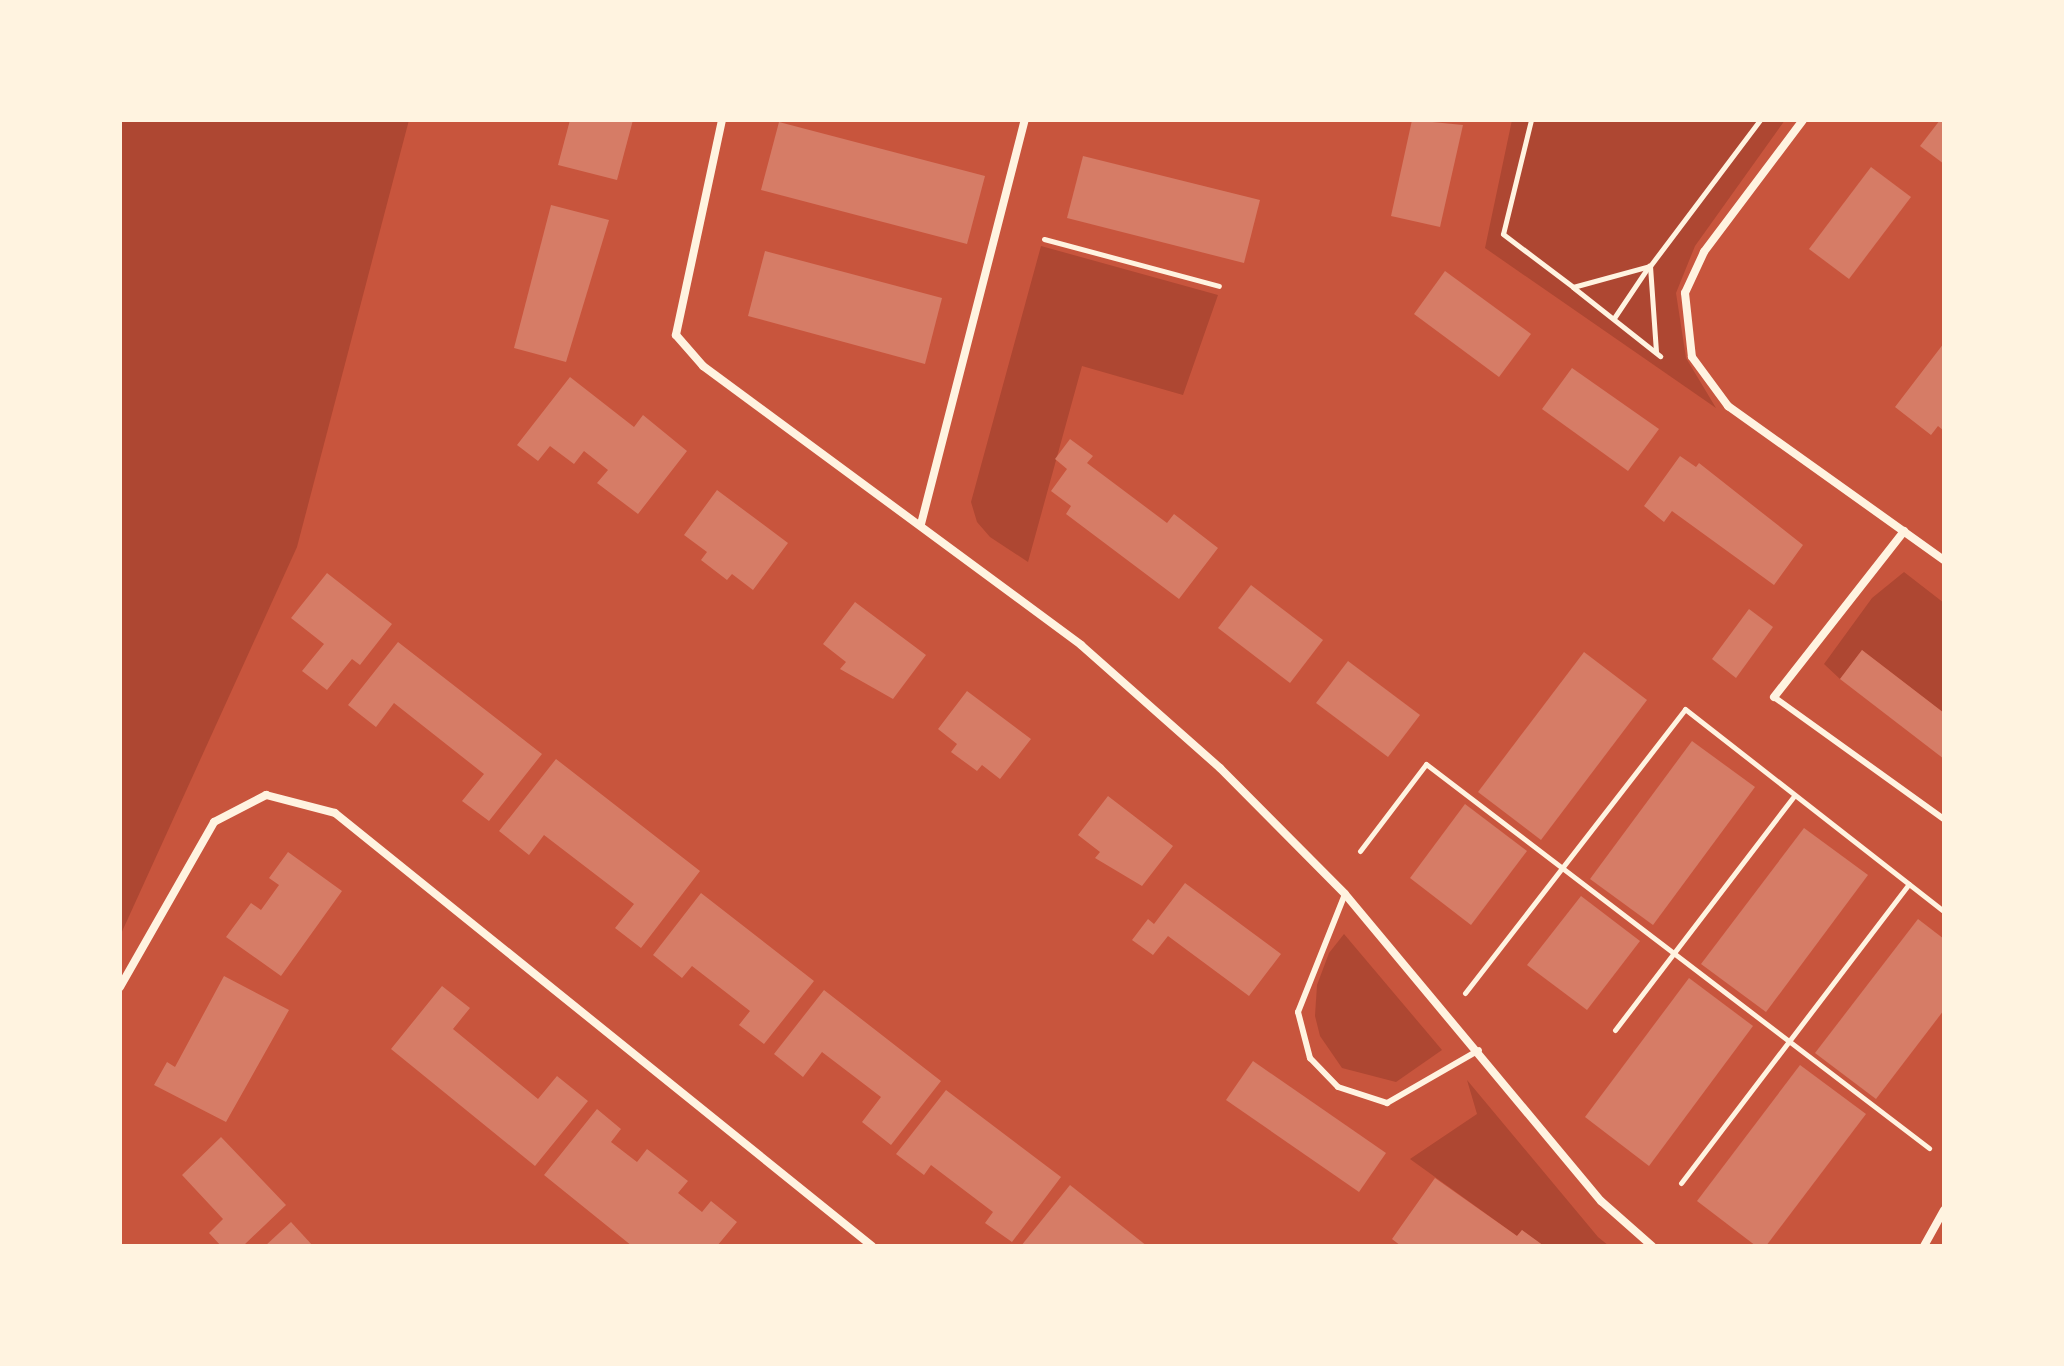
<!DOCTYPE html>
<style>
body{margin:0}
#map{position:relative;width:2064px;height:1366px;overflow:hidden;background:#c8553d;font-family:"Space Grotesk",sans-serif}
div>[style]{position:absolute}
.green>*{inset:0;background:#ae4732}
.building>*{inset:0;background:#d67c66}
.path>*{height:5px;margin:-2.5px;padding:0 2.5px;transform-origin:2.5px;border-radius:2.5px;background:#fff3e0}
.service>*{height:6px;margin:-3px;padding:0 3px;transform-origin:3px;border-radius:3px;background:#fff3e0}
.minor>*{height:8px;margin:-4px;padding:0 4px;transform-origin:4px;border-radius:4px;background:#fff3e0}
span{translate:-50% -50%;white-space:nowrap;text-align:center;line-height:1.15;-webkit-text-stroke:6px #fff3e0;paint-order:stroke}
.frame{position:absolute;inset:0;border:122px solid #fff3e0;pointer-events:none}
</style>
<div id="map">
<div class="green">
<i style="clip-path:polygon(120px 120px,409px 120px,297px 547px,120px 936px)"></i>
<i style="clip-path:polygon(1512px 120px,1785px 120px,1695px 246px,1676px 293px,1686px 358px,1716px 408px,1485px 248px)"></i>
<i style="clip-path:polygon(1041px 246px,1218px 295px,1183px 395px,1082px 366px,1028px 562px,990px 537px,977px 522px,971px 502px)"></i>
<i style="clip-path:polygon(1904px 572px,1944px 603px,1944px 713px,1862px 650px,1840px 679px,1824px 664px,1872px 598px)"></i>
<i style="clip-path:polygon(1344px 934px,1442px 1050px,1396px 1082px,1342px 1068px,1320px 1036px,1315px 1016px,1317px 985px,1329px 953px)"></i>
<i style="clip-path:polygon(1467px 1080px,1598px 1237px,1609px 1246px,1544px 1246px,1522px 1230px,1517px 1236px,1410px 1159px,1477px 1114px)"></i>
</div>
<div class="building">
<i style="clip-path:polygon(570px 120px,633px 120px,617px 180px,558px 165px)"></i>
<i style="clip-path:polygon(1412px 120px,1463px 125px,1440px 227px,1391px 216px)"></i>
<i style="clip-path:polygon(1940px 120px,1944px 120px,1944px 164px,1920px 146px)"></i>
<i style="clip-path:polygon(779px 122px,985px 176px,967px 244px,761px 190px)"></i>
<i style="clip-path:polygon(1083px 156px,1260px 200px,1244px 263px,1067px 218px)"></i>
<i style="clip-path:polygon(1871px 167px,1911px 197px,1849px 279px,1809px 249px)"></i>
<i style="clip-path:polygon(551px 205px,609px 220px,566px 362px,514px 348px)"></i>
<i style="clip-path:polygon(765px 251px,942px 298px,925px 364px,748px 316px)"></i>
<i style="clip-path:polygon(1445px 271px,1531px 334px,1499px 377px,1414px 314px)"></i>
<i style="clip-path:polygon(1944px 343px,1944px 431px,1938px 426px,1931px 435px,1895px 407px)"></i>
<i style="clip-path:polygon(1572px 368px,1659px 429px,1628px 471px,1542px 409px)"></i>
<i style="clip-path:polygon(570px 377px,634px 427px,643px 415px,687px 451px,638px 514px,597px 483px,608px 470px,584px 451px,574px 464px,550px 446px,538px 461px,517px 445px)"></i>
<i style="clip-path:polygon(1070px 439px,1093px 456px,1087px 463px,1167px 523px,1174px 514px,1218px 548px,1179px 599px,1066px 514px,1071px 506px,1051px 491px,1067px 469px,1055px 459px)"></i>
<i style="clip-path:polygon(1680px 456px,1696px 467px,1699px 463px,1803px 545px,1774px 585px,1672px 511px,1664px 522px,1644px 506px)"></i>
<i style="clip-path:polygon(717px 490px,788px 543px,753px 590px,732px 574px,727px 580px,701px 560px,707px 552px,684px 535px)"></i>
<i style="clip-path:polygon(327px 573px,392px 624px,360px 665px,352px 659px,327px 690px,302px 671px,324px 644px,291px 618px)"></i>
<i style="clip-path:polygon(1251px 585px,1323px 640px,1290px 683px,1218px 628px)"></i>
<i style="clip-path:polygon(855px 602px,926px 655px,893px 699px,840px 669px,846px 662px,823px 644px)"></i>
<i style="clip-path:polygon(1749px 609px,1773px 627px,1736px 678px,1712px 659px)"></i>
<i style="clip-path:polygon(398px 642px,542px 754px,489px 821px,462px 801px,484px 774px,394px 703px,376px 727px,348px 705px)"></i>
<i style="clip-path:polygon(1862px 650px,1944px 713px,1944px 759px,1840px 679px)"></i>
<i style="clip-path:polygon(1584px 652px,1647px 700px,1541px 840px,1478px 792px)"></i>
<i style="clip-path:polygon(1348px 661px,1420px 715px,1388px 757px,1316px 703px)"></i>
<i style="clip-path:polygon(967px 691px,1031px 739px,1000px 779px,982px 765px,977px 771px,951px 752px,957px 744px,938px 729px)"></i>
<i style="clip-path:polygon(1692px 741px,1755px 787px,1653px 925px,1590px 879px)"></i>
<i style="clip-path:polygon(556px 759px,700px 871px,641px 948px,615px 928px,634px 904px,544px 835px,529px 855px,499px 831px)"></i>
<i style="clip-path:polygon(1108px 796px,1173px 846px,1142px 886px,1095px 858px,1100px 852px,1078px 835px)"></i>
<i style="clip-path:polygon(1465px 804px,1527px 851px,1471px 925px,1410px 878px)"></i>
<i style="clip-path:polygon(1804px 828px,1868px 875px,1766px 1012px,1701px 964px)"></i>
<i style="clip-path:polygon(288px 852px,342px 891px,281px 976px,226px 937px,251px 903px,261px 910px,279px 885px,269px 878px)"></i>
<i style="clip-path:polygon(1185px 883px,1281px 954px,1249px 996px,1168px 936px,1153px 955px,1132px 940px,1148px 919px,1154px 924px)"></i>
<i style="clip-path:polygon(701px 893px,814px 981px,764px 1044px,739px 1025px,750px 1011px,692px 966px,682px 978px,653px 955px)"></i>
<i style="clip-path:polygon(1581px 896px,1640px 941px,1587px 1010px,1527px 965px)"></i>
<i style="clip-path:polygon(1918px 919px,1944px 939px,1944px 1010px,1876px 1099px,1815px 1053px)"></i>
<i style="clip-path:polygon(224px 976px,289px 1010px,226px 1122px,154px 1085px,167px 1062px,175px 1067px)"></i>
<i style="clip-path:polygon(1689px 978px,1753px 1026px,1649px 1166px,1585px 1117px)"></i>
<i style="clip-path:polygon(442px 986px,470px 1008px,453px 1029px,538px 1099px,557px 1076px,588px 1101px,535px 1166px,391px 1049px)"></i>
<i style="clip-path:polygon(824px 990px,941px 1081px,891px 1145px,862px 1122px,881px 1097px,822px 1052px,803px 1077px,774px 1054px)"></i>
<i style="clip-path:polygon(1253px 1061px,1386px 1153px,1359px 1192px,1226px 1100px)"></i>
<i style="clip-path:polygon(1800px 1065px,1866px 1114px,1766px 1246px,1756px 1246px,1697px 1201px)"></i>
<i style="clip-path:polygon(946px 1090px,1061px 1177px,1012px 1242px,985px 1223px,993px 1212px,931px 1165px,924px 1175px,896px 1154px)"></i>
<i style="clip-path:polygon(597px 1109px,621px 1129px,611px 1142px,637px 1162px,647px 1149px,688px 1181px,678px 1193px,702px 1212px,711px 1201px,737px 1222px,717px 1246px,632px 1246px,544px 1175px)"></i>
<i style="clip-path:polygon(221px 1137px,286px 1205px,243px 1246px,221px 1246px,209px 1233px,223px 1219px,182px 1175px)"></i>
<i style="clip-path:polygon(1435px 1178px,1517px 1236px,1522px 1230px,1544px 1246px,1401px 1246px,1392px 1239px)"></i>
<i style="clip-path:polygon(1070px 1185px,1147px 1246px,1021px 1246px)"></i>
<i style="clip-path:polygon(291px 1222px,313px 1246px,265px 1246px)"></i>
</div>
<div class="path">
<i style="left:1531px;top:120px;width:117px;rotate:103.8deg"></i>
<i style="left:1503px;top:234px;width:88px;rotate:37.1deg"></i>
<i style="left:1573px;top:287px;width:80px;rotate:-15.3deg"></i>
<i style="left:1650px;top:266px;width:183px;rotate:-53deg"></i>
<i style="left:1044px;top:239px;width:181px;rotate:15deg"></i>
<i style="left:1650px;top:266px;width:86px;rotate:86deg"></i>
<i style="left:1574px;top:288px;width:110px;rotate:38.3deg"></i>
<i style="left:1614px;top:318px;width:63px;rotate:-56.1deg"></i>
<i style="left:1360px;top:851px;width:109px;rotate:-52.8deg"></i>
<i style="left:1426px;top:764px;width:633px;rotate:37.36deg"></i>
<i style="left:1465px;top:993px;width:359px;rotate:-52.2deg"></i>
<i style="left:1685px;top:709px;width:328px;rotate:38deg"></i>
<i style="left:1615px;top:1030px;width:295px;rotate:-52.6deg"></i>
<i style="left:1681px;top:1183px;width:376px;rotate:-52.7deg"></i>
</div>
<div class="service">
<i style="left:1774px;top:697px;width:209px;rotate:35.7deg"></i>
<i style="left:1345px;top:894px;width:127px;rotate:111.7deg"></i>
<i style="left:1298px;top:1012px;width:48px;rotate:75.4deg"></i>
<i style="left:1310px;top:1058px;width:40px;rotate:46deg"></i>
<i style="left:1338px;top:1087px;width:52px;rotate:18.1deg"></i>
<i style="left:1387px;top:1103px;width:106px;rotate:-29.9deg"></i>
</div>
<div class="minor">
<i style="left:722px;top:120px;width:220px;rotate:102.1deg"></i>
<i style="left:676px;top:335px;width:41px;rotate:48.9deg"></i>
<i style="left:703px;top:366px;width:470px;rotate:36.4deg"></i>
<i style="left:1081px;top:645px;width:186px;rotate:41.5deg"></i>
<i style="left:1220px;top:768px;width:177px;rotate:45.2deg"></i>
<i style="left:1345px;top:894px;width:400px;rotate:50.2deg"></i>
<i style="left:1601px;top:1201px;width:68px;rotate:41.4deg"></i>
<i style="left:1803px;top:120px;width:165px;rotate:126.9deg"></i>
<i style="left:1704px;top:252px;width:45px;rotate:114.9deg"></i>
<i style="left:1685px;top:293px;width:64px;rotate:83.8deg"></i>
<i style="left:1692px;top:357px;width:61px;rotate:53.7deg"></i>
<i style="left:1728px;top:406px;width:265px;rotate:35.5deg"></i>
<i style="left:921px;top:524px;width:417px;rotate:-75.6deg"></i>
<i style="left:1774px;top:697px;width:211px;rotate:-51.9deg"></i>
<i style="left:120px;top:987px;width:190px;rotate:-60.3deg"></i>
<i style="left:214px;top:822px;width:59px;rotate:-27.4deg"></i>
<i style="left:266px;top:795px;width:71px;rotate:14.6deg"></i>
<i style="left:335px;top:813px;width:690px;rotate:38.88deg"></i>
<i style="left:1924px;top:1246px;width:41px;rotate:-60.9deg"></i>
</div>
<div class="frame"></div>
</div>
